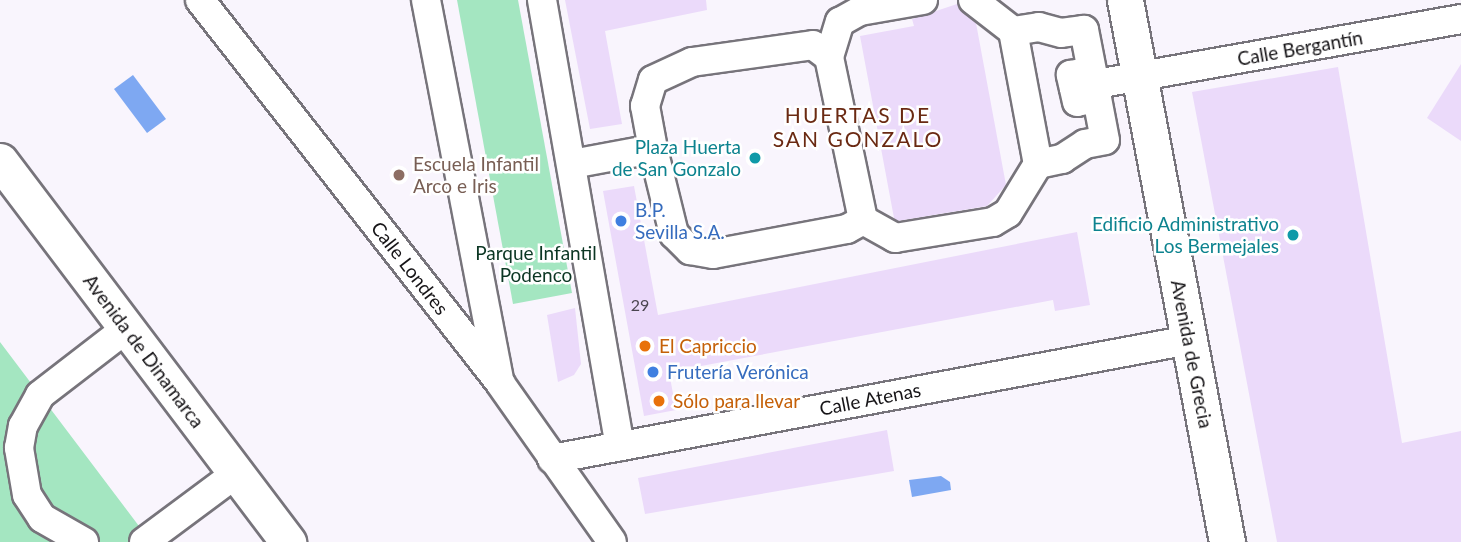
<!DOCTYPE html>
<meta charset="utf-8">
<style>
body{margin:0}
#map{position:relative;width:1461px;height:542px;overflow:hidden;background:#f9f5fd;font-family:Lato,sans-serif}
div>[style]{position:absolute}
.green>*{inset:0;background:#a4e6c1}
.water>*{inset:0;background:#7ea8f2}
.building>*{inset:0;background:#ebdafa}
.roads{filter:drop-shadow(2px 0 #77747b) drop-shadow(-2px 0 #77747b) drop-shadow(0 2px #77747b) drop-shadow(0 -2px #77747b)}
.minor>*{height:28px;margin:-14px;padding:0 14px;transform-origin:14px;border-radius:14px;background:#fff}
.major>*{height:35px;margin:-17.5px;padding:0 17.5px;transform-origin:17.5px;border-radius:17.5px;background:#fff}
.dots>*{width:19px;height:19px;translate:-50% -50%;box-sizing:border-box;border:4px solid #fff;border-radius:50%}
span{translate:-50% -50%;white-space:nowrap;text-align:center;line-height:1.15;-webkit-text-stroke:5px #fff;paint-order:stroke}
.number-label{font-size:16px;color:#4b4650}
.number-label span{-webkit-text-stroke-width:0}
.street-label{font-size:19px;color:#161417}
.culture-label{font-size:19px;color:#0d838f}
.right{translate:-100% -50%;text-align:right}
.education-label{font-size:19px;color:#785e54}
.left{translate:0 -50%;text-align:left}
.shop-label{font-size:19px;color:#366cbe}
.park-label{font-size:19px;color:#0b3623}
.food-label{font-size:19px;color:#c56008}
.neighbourhood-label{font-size:21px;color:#6a2912;letter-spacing:2px}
</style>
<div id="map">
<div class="green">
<i style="clip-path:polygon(457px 0,518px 0,572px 293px,513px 304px)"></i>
<i style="clip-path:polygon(0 342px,40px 395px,151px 542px,0 542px)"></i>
</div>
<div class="water">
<i style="clip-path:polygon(133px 75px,166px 119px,147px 133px,114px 89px)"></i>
<i style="clip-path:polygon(941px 476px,950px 482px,951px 490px,912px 497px,909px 480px)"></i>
</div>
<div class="building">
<i style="clip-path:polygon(565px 0,706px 0,707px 10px,605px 31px,622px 124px,590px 129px)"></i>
<i style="clip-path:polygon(957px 4px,976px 23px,1006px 185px,987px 206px,898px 221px,894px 218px,860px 36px,914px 26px,912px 19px)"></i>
<i style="clip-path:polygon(1461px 64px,1461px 141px,1427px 118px)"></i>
<i style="clip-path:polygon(1338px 67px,1402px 443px,1461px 431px,1461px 542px,1277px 542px,1192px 92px)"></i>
<i style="clip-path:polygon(634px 186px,658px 315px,1077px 232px,1090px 305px,1055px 311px,1053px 300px,669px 372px,676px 410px,644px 416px,603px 191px)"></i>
<i style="clip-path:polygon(575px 308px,581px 364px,574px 375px,558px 382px,547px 315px)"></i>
<i style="clip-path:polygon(887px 430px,894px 471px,645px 514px,638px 478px)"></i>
</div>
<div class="roads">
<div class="minor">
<i style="left:200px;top:0;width:487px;rotate:51.9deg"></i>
<i style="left:500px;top:383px;width:194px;rotate:54.8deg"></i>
<i style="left:426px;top:0;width:386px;rotate:79.1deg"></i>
<i style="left:542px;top:0;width:453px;rotate:80.1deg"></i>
<i style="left:973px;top:0;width:51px;rotate:37.8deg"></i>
<i style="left:1013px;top:31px;width:135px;rotate:79.4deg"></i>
<i style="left:1038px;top:164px;width:25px;rotate:-12deg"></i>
<i style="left:1062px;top:159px;width:27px;rotate:-33deg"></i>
<i style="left:1085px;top:144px;width:20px;rotate:-11deg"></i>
<i style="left:1105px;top:140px;width:43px;rotate:-100.8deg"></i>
<i style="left:1097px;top:98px;width:20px;rotate:169deg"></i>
<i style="left:1077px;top:102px;width:28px;rotate:-103deg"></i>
<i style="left:1071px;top:75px;width:21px;rotate:-11deg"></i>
<i style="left:1092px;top:71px;width:42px;rotate:-101deg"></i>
<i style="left:1084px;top:30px;width:23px;rotate:173deg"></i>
<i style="left:1061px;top:33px;width:23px;rotate:-165deg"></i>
<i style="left:1039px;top:27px;width:26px;rotate:171deg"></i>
<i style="left:829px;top:57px;width:37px;rotate:-73deg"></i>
<i style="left:840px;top:22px;width:23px;rotate:-29deg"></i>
<i style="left:860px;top:11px;width:64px;rotate:-9.9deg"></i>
<i style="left:1074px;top:88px;width:393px;rotate:-10.1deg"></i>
<i style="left:653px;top:149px;width:88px;rotate:76.1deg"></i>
<i style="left:674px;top:234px;width:23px;rotate:45deg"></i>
<i style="left:690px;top:250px;width:23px;rotate:10deg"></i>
<i style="left:713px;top:254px;width:136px;rotate:-10.6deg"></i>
<i style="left:847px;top:229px;width:18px;rotate:-29deg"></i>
<i style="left:572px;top:164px;width:82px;rotate:-10.5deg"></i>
<i style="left:653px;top:149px;width:44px;rotate:-100.5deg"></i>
<i style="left:645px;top:106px;width:27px;rotate:-73deg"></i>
<i style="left:653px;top:80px;width:43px;rotate:-24.8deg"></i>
<i style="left:692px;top:62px;width:122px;rotate:-8deg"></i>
<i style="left:813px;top:45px;width:20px;rotate:37deg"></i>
<i style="left:829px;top:57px;width:167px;rotate:78.2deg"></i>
<i style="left:863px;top:220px;width:37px;rotate:29deg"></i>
<i style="left:895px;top:238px;width:99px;rotate:-9.3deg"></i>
<i style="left:993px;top:222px;width:17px;rotate:-31deg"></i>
<i style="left:1008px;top:213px;width:57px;rotate:-58.5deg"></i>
<i style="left:552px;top:459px;width:648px;rotate:-10.58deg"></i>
<i style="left:84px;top:542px;width:48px;rotate:-150.3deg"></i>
<i style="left:42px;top:518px;width:27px;rotate:-123deg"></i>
<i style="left:27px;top:495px;width:48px;rotate:-99.7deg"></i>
<i style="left:19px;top:448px;width:22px;rotate:-80deg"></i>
<i style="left:23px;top:426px;width:35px;rotate:-61deg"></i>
<i style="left:40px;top:395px;width:110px;rotate:-37.6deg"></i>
<i style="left:144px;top:542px;width:116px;rotate:-36.6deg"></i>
</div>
<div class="major">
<i style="left:1125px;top:0;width:552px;rotate:79.34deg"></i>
<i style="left:0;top:161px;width:478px;rotate:52.9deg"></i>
</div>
</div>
<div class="dots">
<i style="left:755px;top:158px;background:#0f9aa8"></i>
<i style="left:399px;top:175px;background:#8d6e63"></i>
<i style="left:621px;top:221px;background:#3f7fe0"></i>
<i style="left:1293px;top:235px;background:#0f9aa8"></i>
<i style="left:645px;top:346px;background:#e8710a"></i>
<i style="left:653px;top:372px;background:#3f7fe0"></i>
<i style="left:659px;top:401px;background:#e8710a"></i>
</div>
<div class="number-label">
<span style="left:640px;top:305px">29</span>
</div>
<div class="street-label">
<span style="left:1300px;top:48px;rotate:-10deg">Calle Bergantín</span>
<span style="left:410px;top:268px;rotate:52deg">Calle Londres</span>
<span style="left:144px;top:351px;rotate:53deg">Avenida de Dinamarca</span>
<span style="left:1192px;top:354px;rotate:79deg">Avenida de Grecia</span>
<span style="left:870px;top:399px;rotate:-11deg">Calle Atenas</span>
</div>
<div class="culture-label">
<span class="right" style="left:741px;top:158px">Plaza Huerta<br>de San Gonzalo</span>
<span class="right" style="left:1279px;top:235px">Edificio Administrativo<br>Los Bermejales</span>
</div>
<div class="education-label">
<span class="left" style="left:413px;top:175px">Escuela Infantil<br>Arco e Iris</span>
</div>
<div class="shop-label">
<span class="left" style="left:635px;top:221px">B.P.<br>Sevilla S.A.</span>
<span class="left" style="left:667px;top:372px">Frutería Verónica</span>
</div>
<div class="park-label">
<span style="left:536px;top:264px">Parque Infantil<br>Podenco</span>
</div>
<div class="food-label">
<span class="left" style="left:659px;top:346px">El Capriccio</span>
<span class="left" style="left:673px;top:401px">Sólo para llevar</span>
</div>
<div class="neighbourhood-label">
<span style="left:858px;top:127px">HUERTAS DE<br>SAN GONZALO</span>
</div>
</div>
